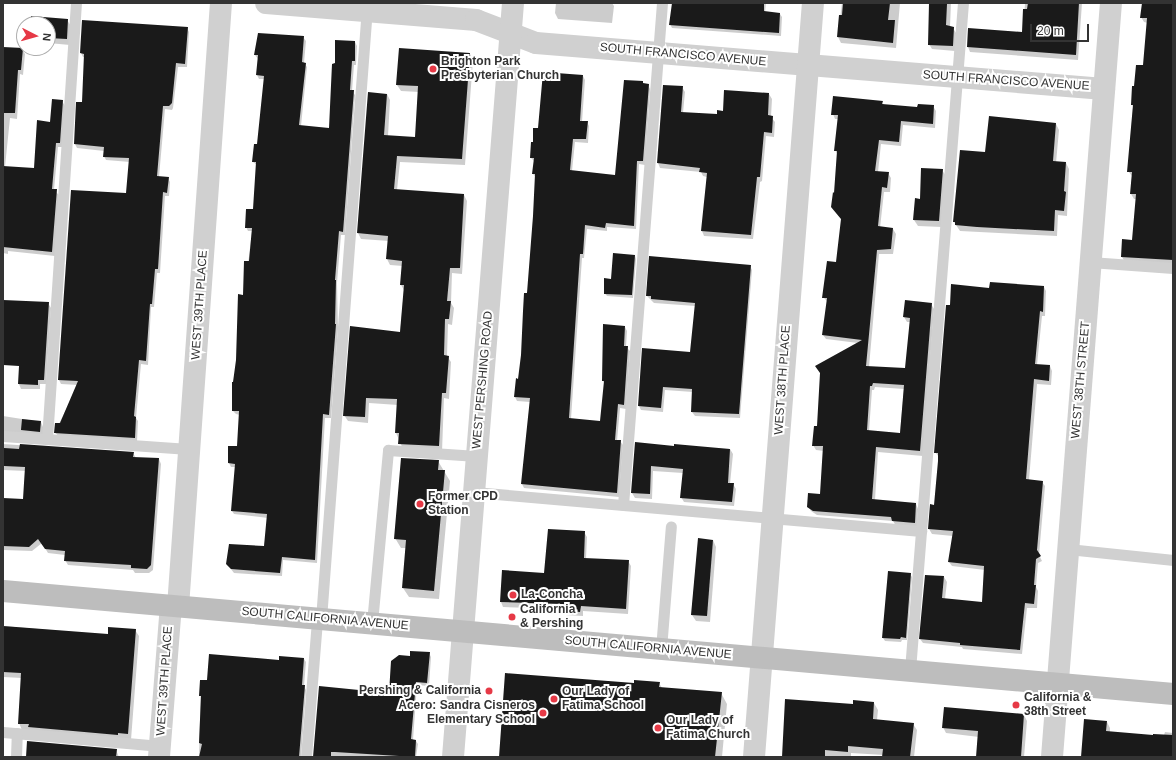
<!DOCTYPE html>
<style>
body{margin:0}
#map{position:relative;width:1176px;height:760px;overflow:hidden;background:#fff;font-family:Arial,sans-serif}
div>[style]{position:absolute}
.shadow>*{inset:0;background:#0003}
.building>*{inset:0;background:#1a1a1a}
.service>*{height:11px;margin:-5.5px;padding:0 5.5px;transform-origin:5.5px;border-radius:5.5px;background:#d0d0d0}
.minor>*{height:22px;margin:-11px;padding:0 11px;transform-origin:11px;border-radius:11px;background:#d0d0d0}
.tertiary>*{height:22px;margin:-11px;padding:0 11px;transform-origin:11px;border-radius:11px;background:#d0d0d0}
.secondary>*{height:22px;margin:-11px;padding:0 11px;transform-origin:11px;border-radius:11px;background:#bdbdbd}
.dots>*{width:11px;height:11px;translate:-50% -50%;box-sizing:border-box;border:2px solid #fff;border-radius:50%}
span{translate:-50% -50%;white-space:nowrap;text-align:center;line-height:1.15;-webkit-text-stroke:4px #fff;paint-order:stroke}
.street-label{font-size:12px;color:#333}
.poi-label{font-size:12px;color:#333;font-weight:700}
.left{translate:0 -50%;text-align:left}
.right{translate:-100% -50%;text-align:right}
.frame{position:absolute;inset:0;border:4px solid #333;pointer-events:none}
.north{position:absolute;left:16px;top:16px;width:40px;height:40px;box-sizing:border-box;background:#fff;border:1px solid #adadad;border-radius:50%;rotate:96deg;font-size:11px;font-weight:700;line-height:16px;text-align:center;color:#333}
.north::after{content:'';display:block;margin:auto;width:14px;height:18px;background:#e63946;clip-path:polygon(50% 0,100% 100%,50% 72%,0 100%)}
.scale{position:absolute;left:1030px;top:24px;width:59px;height:18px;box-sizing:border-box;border:2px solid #333;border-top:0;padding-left:5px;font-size:12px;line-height:14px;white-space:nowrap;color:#333;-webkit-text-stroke:3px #fff;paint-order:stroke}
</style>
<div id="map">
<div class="shadow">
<i style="clip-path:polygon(556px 3px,612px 3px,614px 6px,612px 23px,558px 19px,555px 13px)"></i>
<i style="clip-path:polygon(673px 3px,766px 3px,765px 13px,780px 14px,782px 17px,781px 36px,672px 28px,670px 24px)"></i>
<i style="clip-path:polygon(842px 3px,900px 3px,896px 48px,841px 43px,838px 37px)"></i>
<i style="clip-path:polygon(951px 3px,950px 27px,953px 28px,956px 33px,955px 51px,932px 49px,929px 44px,930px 4px)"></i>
<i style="clip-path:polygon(1025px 3px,1082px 3px,1078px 60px,970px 52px,968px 47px,1023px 33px)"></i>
<i style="clip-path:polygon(1143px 3px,1173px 3px,1173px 264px,1125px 262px,1122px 257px,1133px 241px,1137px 199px,1134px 199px,1131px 194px,1132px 176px,1128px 171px,1133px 107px,1132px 104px,1135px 87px,1144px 66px,1148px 23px,1144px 22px,1141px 17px)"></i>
<i style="clip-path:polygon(67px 20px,71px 26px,70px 45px,48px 43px,48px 24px,32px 24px)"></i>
<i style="clip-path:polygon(83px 21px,187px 28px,189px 32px,187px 67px,178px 67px,173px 108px,172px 110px,165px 109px,159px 177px,168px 178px,170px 182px,169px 196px,165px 196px,160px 273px,157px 273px,154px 307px,151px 307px,148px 365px,141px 364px,136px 418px,138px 421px,137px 442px,58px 436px,55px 432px,78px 385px,61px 384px,59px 380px,72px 191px,127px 195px,130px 162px,106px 160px,104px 156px,104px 151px,77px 148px,75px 144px,83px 103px,85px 57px,83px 57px,81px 53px)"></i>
<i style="clip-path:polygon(259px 34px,303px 37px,306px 41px,304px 63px,307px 67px,301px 126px,330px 129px,336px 64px,355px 42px,357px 46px,356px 65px,354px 65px,352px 91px,355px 95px,345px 235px,341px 235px,337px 283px,338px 329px,331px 418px,325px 418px,317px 563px,283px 560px,282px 576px,234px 573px,227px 564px,264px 548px,268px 518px,234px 514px,232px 511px,236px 467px,231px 467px,229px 463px,238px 447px,240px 415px,236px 414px,233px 411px,234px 383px,252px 231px,248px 231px,246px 227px,254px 210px,257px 165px,253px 162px,258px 145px,265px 79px,259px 79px,257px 75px,258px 59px,255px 55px)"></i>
<i style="clip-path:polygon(3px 48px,22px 49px,25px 54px,23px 75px,20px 74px,17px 119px,10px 118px,5px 167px,35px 169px,51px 123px,62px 101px,65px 106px,62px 147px,58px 147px,54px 190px,59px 195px,55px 256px,8px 251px,8px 254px,3px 253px)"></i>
<i style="clip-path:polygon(470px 54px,473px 60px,465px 165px,400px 162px,397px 190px,464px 195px,467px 201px,462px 274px,452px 273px,451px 303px,454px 308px,452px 325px,448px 324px,447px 356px,451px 362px,449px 399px,444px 398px,442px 452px,403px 449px,396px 433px,398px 405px,369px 403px,368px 423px,348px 421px,344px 415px,400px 334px,404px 290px,401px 285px,403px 266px,390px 265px,387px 259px,389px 241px,361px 239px,358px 233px,387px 94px,390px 100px,388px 136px,416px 138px,419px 92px,401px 91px,397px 85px)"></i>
<i style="clip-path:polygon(583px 76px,585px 80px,582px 122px,587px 122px,589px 126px,588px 143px,575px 142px,572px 171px,616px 176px,644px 84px,648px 85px,650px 89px,645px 165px,639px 164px,636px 229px,607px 227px,607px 231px,587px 229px,584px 258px,582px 258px,571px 419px,601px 422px,605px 384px,603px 381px,625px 327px,627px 331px,626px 347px,630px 351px,626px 409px,620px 408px,617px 441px,620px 441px,623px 445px,619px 497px,524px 488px,522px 484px,530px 402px,517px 401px,515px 397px,519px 380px,528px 295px,536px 177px,533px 174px,535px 162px,531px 158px,539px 129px)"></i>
<i style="clip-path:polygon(682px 87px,685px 92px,683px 113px,718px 115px,769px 94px,772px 99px,771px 117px,775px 122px,774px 137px,766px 136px,762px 181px,760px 182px,753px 239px,704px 236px,702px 231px,707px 177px,703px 176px,701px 172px,660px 168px,658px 163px)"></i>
<i style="clip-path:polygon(evenodd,882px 102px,884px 105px,918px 108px,933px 106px,936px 111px,935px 128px,903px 125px,901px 146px,881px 144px,878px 172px,888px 173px,891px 178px,890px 192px,884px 192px,880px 228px,893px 229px,896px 234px,893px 254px,879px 254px,869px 367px,906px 369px,910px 322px,907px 322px,904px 317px,931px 304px,934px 309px,923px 456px,878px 452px,875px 500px,916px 504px,918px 509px,917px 528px,896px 526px,893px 521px,817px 515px,811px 511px,808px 506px,821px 495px,824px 451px,816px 450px,813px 445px,818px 427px,858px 343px,826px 339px,823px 335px,828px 302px,823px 297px,837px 263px,842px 220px,832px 207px,835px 194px,838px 155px,835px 150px,839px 119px,835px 119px,833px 114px,882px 102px,875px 387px,904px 389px,900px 434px,869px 431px,872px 390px,874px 390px,875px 387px)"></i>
<i style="clip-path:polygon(1056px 124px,1059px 130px,1056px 163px,1066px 163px,1069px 169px,1067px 216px,1058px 215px,1057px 236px,960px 231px,954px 222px,986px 153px)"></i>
<i style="clip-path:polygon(942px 170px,946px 176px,942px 227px,918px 226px,914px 220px,921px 200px)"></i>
<i style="clip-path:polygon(635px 256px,636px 259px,633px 298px,607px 296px,605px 293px,612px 280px)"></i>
<i style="clip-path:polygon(750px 266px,752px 270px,740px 418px,695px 416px,692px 412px,693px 392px,665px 390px,663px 412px,641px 410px,639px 406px,691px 353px,695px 306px,654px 303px,647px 296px)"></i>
<i style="clip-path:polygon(1044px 287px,1046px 291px,1045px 316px,1042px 316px,1037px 365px,1050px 366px,1052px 371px,1051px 385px,1037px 384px,1029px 480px,1042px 482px,1045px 486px,1039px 555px,1042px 561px,1038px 563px,1036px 587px,1038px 591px,1037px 608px,1027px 608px,1022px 654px,963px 649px,962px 647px,923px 643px,920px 639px,944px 577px,947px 582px,945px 599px,983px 603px,985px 570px,952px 566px,949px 562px,953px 536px,932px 534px,929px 529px,931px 505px,935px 506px,939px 457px,935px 452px,951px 307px,990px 289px)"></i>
<i style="clip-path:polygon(3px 298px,5px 301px,48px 303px,51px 308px,46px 384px,40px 384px,40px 389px,21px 389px,19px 384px,21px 344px,3px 343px)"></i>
<i style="clip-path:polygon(3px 416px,41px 422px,43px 427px,43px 436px,3px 435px)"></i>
<i style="clip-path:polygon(636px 443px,675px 448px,730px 449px,733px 454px,730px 484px,733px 484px,736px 489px,734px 506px,684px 502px,681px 497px,683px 473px,653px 471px,652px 499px,635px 498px,632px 493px)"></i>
<i style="clip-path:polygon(3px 444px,133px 453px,136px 458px,159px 459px,161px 464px,153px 570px,149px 573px,135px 573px,133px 570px,68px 565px,65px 560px,65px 555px,48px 553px,42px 543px,32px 551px,3px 550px,3px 499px,24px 501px,26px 471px,3px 470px)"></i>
<i style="clip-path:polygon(438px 461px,450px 481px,439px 599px,409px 597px,403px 588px,407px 548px,401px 548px,395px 538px)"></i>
<i style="clip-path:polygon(584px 532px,587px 537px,586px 559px,628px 561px,631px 566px,628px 614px,583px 611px,583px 616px,565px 615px,562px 609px,503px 607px,501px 602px,545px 574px)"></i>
<i style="clip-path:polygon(713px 540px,716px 547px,710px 622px,696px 621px,692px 615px)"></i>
<i style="clip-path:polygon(889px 572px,910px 574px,912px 577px,907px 640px,902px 640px,901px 642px,885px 641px,883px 638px)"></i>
<i style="clip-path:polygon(3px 626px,109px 635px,135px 630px,139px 636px,131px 740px,22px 730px,19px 723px,22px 678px,3px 677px)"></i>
<i style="clip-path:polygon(429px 653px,431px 657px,429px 686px,417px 685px,413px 740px,416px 741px,418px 744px,416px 757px,314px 757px,390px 694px,410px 658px)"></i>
<i style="clip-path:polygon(304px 659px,306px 662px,304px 686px,306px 690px,301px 757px,199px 757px,201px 681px,208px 681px,280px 661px)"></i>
<i style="clip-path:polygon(659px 683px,662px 688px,721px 693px,727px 704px,722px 757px,500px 757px,635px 684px)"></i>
<i style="clip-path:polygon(874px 703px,878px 710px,877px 720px,913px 724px,917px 730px,914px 757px,883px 757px,884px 755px,851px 753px,851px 757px,783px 757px,854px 705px)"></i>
<i style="clip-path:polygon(1024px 715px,1027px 721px,1024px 757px,977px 757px,979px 737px,946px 733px,943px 727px)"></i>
<i style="clip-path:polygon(1107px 722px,1110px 728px,1110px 732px,1154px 737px,1164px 735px,1165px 732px,1173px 733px,1173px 757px,1082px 757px)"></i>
<i style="clip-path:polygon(116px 750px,119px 757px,27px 757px)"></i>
</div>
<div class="building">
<i style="clip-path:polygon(672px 3px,764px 3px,764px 11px,780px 13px,779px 33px,669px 25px)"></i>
<i style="clip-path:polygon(843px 3px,890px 3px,888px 20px,895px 20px,893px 43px,837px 37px,839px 15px,842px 15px)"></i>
<i style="clip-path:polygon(929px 3px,947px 4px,946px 25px,954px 27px,953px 46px,928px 45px)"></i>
<i style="clip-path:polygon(1028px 3px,1079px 3px,1076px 55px,967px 47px,968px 28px,1022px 32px,1023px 9px,1027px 9px)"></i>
<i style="clip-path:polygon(1142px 3px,1173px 3px,1173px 260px,1121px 257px,1122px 239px,1132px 240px,1136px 194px,1130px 194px,1132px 172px,1127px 172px,1133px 105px,1131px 105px,1132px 86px,1134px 86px,1136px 65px,1143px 65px,1147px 18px,1140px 18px)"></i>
<i style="clip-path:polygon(31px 16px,68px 19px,67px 39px,48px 38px,48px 24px,31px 24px)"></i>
<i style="clip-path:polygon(82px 20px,188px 27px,185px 64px,176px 63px,172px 103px,169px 106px,163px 106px,157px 176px,169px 177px,167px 193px,163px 192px,158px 269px,155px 269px,152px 304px,150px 304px,146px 361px,139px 360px,134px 416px,136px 417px,135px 438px,54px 433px,55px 423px,60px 423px,78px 381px,58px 380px,71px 190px,126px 193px,129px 158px,103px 157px,104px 147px,74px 144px,76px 102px,82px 102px,84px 54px,80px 53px)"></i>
<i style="clip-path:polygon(258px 33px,304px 36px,302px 62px,306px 63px,299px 125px,329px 128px,332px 64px,335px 63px,335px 40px,355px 41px,355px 61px,352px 61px,350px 90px,354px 90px,343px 232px,339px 231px,335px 280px,336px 280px,335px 324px,336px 324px,329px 415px,323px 414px,315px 560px,282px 557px,280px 573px,231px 569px,226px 564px,229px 544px,264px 546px,267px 514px,231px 511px,235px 464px,228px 463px,228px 446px,237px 446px,239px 411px,232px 411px,232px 382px,233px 382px,236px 360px,238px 294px,243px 295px,244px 261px,249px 261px,252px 228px,245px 228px,246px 209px,253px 209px,256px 162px,252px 162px,254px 144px,257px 144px,264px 76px,256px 75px,258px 55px,254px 55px)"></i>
<i style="clip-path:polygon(3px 47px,23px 48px,21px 70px,18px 70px,15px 113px,3px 113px)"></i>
<i style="clip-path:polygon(399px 48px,470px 53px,462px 159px,397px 156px,394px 189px,464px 194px,460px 268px,450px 268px,447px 301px,451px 301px,449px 319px,445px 319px,444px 355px,449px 356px,446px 393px,442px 393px,439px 446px,398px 444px,399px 433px,395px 433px,397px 399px,366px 398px,365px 417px,343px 416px,350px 326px,400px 332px,404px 285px,400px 285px,402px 261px,386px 259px,388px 236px,357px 233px,368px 92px,387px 94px,384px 135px,415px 137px,418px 86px,396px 85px)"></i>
<i style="clip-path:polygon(543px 72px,583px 75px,580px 121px,588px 121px,586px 139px,573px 139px,570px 170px,615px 175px,624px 80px,643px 81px,643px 83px,649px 84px,643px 161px,637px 161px,634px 226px,606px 223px,605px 228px,585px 225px,583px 254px,580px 254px,569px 418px,600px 421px,604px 381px,602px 381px,603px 324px,625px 326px,624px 346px,628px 346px,624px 405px,618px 404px,615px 440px,621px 440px,617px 493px,521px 484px,530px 398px,514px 397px,516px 378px,518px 379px,521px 355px,523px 311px,524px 293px,527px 293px,533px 216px,535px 174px,532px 174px,534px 158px,530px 158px,531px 142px,533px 142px,533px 128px,538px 128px)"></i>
<i style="clip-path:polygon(663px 85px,683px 86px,681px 112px,717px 114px,717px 110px,723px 111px,724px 90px,769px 93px,768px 115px,773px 116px,772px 133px,764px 132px,760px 177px,757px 177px,751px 235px,701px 231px,707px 173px,699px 172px,700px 168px,657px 163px)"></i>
<i style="clip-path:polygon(evenodd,833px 96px,883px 101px,882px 104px,917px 107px,918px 104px,934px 105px,933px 124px,901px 121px,899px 142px,879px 140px,875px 171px,889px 172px,887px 188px,882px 187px,878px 226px,893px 228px,891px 249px,877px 250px,866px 366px,905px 368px,910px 318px,903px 317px,905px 300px,932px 303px,920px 451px,876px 447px,872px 499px,916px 503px,915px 523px,892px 521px,891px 517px,813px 511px,807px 507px,808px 493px,820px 494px,823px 446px,812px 446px,814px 426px,817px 426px,820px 373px,815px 366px,862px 340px,822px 335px,827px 298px,822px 298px,827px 261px,836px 262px,841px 219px,831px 207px,833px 192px,834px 193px,837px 151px,834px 151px,838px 115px,831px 115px,833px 96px,873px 383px,904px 385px,900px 433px,867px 430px,870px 386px,872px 386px,873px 383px)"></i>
<i style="clip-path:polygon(52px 99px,63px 100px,60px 143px,56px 143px,52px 189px,57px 189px,52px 252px,3px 247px,3px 166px,34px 168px,37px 120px,50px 122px)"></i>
<i style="clip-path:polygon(989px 116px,1056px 123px,1053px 161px,1066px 162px,1064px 191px,1066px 192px,1064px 211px,1055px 210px,1054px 231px,977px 227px,955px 225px,955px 222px,953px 222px,960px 150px,985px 152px)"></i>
<i style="clip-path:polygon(921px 168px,943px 169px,939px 221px,913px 220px,915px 198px,920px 199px)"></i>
<i style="clip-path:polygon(613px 253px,635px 255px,632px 295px,604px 294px,604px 278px,611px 279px)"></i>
<i style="clip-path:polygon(649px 256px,751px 265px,739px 414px,691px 412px,692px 389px,663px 387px,661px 408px,638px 406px,642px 348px,690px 352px,695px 303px,651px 299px,651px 296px,646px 296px)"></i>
<i style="clip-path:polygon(990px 282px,1044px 286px,1043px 312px,1040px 311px,1035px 364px,1050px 365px,1049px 381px,1034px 379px,1026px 479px,1043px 481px,1037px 550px,1041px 556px,1036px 559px,1034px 585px,1036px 585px,1034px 604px,1025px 603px,1020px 650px,960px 645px,960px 643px,919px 639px,925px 575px,944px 576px,942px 598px,982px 602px,984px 566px,948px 562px,953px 531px,928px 529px,930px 504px,934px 505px,938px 461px,938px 453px,934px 453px,946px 305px,950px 305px,951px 284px,989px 288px)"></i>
<i style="clip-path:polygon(3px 300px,49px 302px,44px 380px,38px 380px,38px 385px,18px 384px,19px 366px,3px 365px)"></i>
<i style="clip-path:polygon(22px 419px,41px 421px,40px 432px,21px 430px)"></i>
<i style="clip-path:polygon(635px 442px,674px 446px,674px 444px,730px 449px,728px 483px,734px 483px,732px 502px,680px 498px,683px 469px,651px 466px,650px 494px,631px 493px)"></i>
<i style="clip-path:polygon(20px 444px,134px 452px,133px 457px,159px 458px,151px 565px,147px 569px,131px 568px,131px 565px,64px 561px,65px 551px,45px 549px,38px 539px,29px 547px,3px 546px,3px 498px,23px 499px,25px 467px,4px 466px,4px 448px,19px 449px)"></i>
<i style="clip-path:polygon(401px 458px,439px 460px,438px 470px,445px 470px,434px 591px,402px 588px,406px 540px,394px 539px)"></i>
<i style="clip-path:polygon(548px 529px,585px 531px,584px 558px,629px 560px,626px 609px,581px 606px,580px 612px,561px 610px,562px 604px,500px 602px,502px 570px,544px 573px)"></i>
<i style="clip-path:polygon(698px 538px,713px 540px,707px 616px,691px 615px)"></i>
<i style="clip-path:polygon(888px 571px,911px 573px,906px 638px,901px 637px,900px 639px,882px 638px)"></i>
<i style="clip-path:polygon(3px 626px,108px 634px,108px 627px,136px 629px,128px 734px,118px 733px,118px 735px,28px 727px,29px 724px,18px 724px,21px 673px,3px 672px)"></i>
<i style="clip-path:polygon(410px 651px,430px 652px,427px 683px,416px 682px,411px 739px,416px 740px,415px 757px,335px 752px,331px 752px,331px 757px,313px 757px,319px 686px,389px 693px,391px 661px,399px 655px,410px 656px)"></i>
<i style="clip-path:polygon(209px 654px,279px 660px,279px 656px,304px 658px,302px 685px,305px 685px,299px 757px,199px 757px,202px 744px,199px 743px,201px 696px,199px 696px,200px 680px,207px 680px)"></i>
<i style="clip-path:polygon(505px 673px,634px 683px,634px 680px,660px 682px,659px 687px,722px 692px,715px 757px,499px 757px)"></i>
<i style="clip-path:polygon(785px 699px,853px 704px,853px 700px,874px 702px,873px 719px,914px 723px,910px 757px,882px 757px,883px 749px,848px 746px,848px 752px,825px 750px,825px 757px,782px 757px)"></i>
<i style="clip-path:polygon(944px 707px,1024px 714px,1021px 757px,976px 757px,978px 731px,942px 728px)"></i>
<i style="clip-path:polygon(1084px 719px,1107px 721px,1106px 731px,1153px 735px,1153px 734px,1173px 735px,1173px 757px,1081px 757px)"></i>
<i style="clip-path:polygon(27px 741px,117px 749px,116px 757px,26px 757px)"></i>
</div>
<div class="service">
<i style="left:1090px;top:262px;width:83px;rotate:4.1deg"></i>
<i style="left:3px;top:436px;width:186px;rotate:4deg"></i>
<i style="left:47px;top:439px;width:437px;rotate:-86.2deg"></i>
<i style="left:474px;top:492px;width:449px;rotate:5deg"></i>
<i style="left:623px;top:505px;width:504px;rotate:-85.56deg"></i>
<i style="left:1068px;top:549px;width:106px;rotate:6deg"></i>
<i style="left:321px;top:619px;width:614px;rotate:-85.7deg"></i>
<i style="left:372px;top:623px;width:174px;rotate:-84.7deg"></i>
<i style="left:388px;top:450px;width:89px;rotate:3.9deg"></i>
<i style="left:661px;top:649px;width:123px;rotate:-85.4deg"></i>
<i style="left:910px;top:670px;width:669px;rotate:-85.46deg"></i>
<i style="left:3px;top:732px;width:158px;rotate:5.1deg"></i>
<i style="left:16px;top:757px;width:24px;rotate:-88deg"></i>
<i style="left:306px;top:757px;width:138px;rotate:-85.4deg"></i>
</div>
<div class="minor">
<i style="left:266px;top:3px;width:211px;rotate:4.6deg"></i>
<i style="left:476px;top:20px;width:64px;rotate:21deg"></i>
<i style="left:536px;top:43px;width:570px;rotate:4.63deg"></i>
<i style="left:178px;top:607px;width:606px;rotate:-85.93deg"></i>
<i style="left:159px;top:757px;width:151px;rotate:-85.5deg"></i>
<i style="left:754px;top:757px;width:756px;rotate:-85.53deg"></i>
<i style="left:1052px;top:757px;width:756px;rotate:-85.53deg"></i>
</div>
<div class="tertiary">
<i style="left:453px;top:757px;width:756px;rotate:-85.45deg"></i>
</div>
<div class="secondary">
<i style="left:3px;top:591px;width:1175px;rotate:5.03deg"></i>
</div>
<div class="dots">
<i style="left:433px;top:69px;background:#e63946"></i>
<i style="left:420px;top:504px;background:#e63946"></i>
<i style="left:513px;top:595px;background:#e63946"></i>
<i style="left:512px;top:617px;background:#e63946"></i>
<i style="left:489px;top:691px;background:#e63946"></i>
<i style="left:554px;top:699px;background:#e63946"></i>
<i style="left:1016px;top:705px;background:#e63946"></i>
<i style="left:543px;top:713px;background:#e63946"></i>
<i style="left:658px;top:728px;background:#e63946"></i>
</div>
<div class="street-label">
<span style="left:683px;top:55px;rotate:5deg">SOUTH FRANCISCO AVENUE</span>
<span style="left:1006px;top:81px;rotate:4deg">SOUTH FRANCISCO AVENUE</span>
<span style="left:200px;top:305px;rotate:-86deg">WEST 39TH PLACE</span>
<span style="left:483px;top:380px;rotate:-85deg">WEST PERSHING ROAD</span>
<span style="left:783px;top:380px;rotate:-86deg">WEST 38TH PLACE</span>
<span style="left:1081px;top:380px;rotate:-85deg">WEST 38TH STREET</span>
<span style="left:325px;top:619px;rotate:5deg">SOUTH CALIFORNIA AVENUE</span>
<span style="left:648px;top:648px;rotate:5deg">SOUTH CALIFORNIA AVENUE</span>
<span style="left:165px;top:681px;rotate:-86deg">WEST 39TH PLACE</span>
</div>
<div class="poi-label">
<span class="left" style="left:441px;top:69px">Brighton Park<br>Presbyterian Church</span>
<span class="left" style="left:428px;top:504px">Former CPD<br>Station</span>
<span class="left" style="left:521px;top:595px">La-Concha</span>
<span class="left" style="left:520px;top:617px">California<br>&amp; Pershing</span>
<span class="right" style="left:481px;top:691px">Pershing &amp; California</span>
<span class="left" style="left:562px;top:699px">Our Lady of<br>Fatima School</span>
<span class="left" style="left:1024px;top:705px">California &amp;<br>38th Street</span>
<span class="right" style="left:535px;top:713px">Acero: Sandra Cisneros<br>Elementary School</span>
<span class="left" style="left:666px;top:728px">Our Lady of<br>Fatima Church</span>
</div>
<div class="frame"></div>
<div class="north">N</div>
<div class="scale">20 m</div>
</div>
